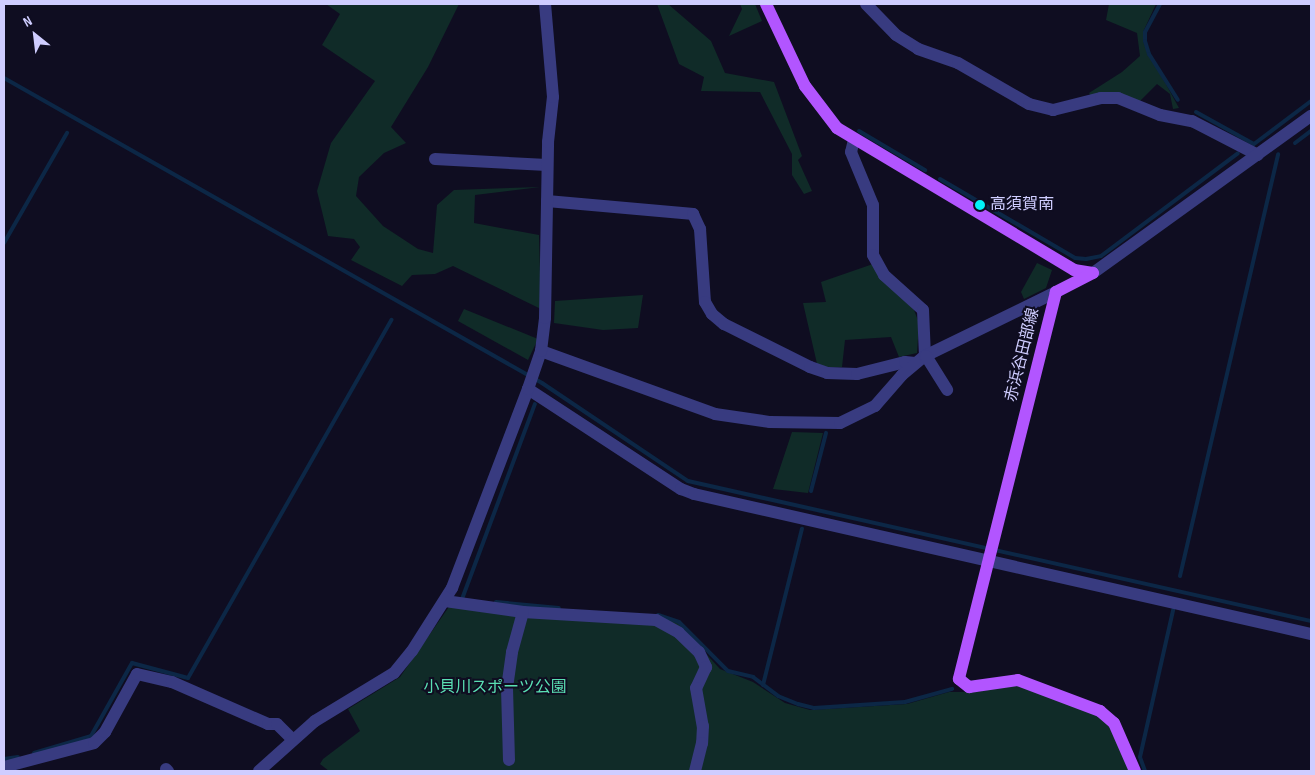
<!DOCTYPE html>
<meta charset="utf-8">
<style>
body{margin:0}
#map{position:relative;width:1315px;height:775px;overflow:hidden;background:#0f0d21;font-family:"Sofia Sans Condensed","Noto Sans JP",sans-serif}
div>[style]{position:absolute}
.green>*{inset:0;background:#102b28}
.stream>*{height:4px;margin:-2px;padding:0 2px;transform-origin:2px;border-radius:2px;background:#0c2746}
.minor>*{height:12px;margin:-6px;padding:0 6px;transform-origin:6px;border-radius:6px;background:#383b80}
.major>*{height:12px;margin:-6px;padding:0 6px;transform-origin:6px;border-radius:6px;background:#b255ff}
.dots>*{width:14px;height:14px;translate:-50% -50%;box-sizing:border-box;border:2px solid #0f0d21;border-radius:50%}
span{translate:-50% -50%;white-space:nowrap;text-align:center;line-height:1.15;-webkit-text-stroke:4px #0f0d21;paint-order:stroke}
.poi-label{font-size:16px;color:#cfcdff}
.left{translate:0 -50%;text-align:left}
.street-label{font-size:16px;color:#cfcdff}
.park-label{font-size:16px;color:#5adfb3}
.frame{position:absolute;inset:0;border:5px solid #cfcdff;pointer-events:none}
.north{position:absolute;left:10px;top:10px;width:50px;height:50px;-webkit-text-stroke:4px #0f0d21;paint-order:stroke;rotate:331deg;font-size:14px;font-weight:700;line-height:20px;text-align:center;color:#cfcdff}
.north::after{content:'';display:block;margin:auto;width:18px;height:22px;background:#cfcdff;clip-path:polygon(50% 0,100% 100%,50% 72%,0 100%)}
</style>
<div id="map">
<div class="green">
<i style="clip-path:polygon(326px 4px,459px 4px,428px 67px,391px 127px,406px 143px,384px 153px,359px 177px,356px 196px,383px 226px,418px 249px,433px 253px,437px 205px,454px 190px,540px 187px,475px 195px,474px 223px,539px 235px,541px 309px,453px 266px,435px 274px,412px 275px,402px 286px,351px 260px,360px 247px,354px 239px,328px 236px,317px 191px,331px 143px,375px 81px,322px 45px,340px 14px)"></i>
<i style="clip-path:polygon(657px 4px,668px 4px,711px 41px,725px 73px,774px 82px,802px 156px,798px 160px,812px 191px,804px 194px,792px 175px,792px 154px,760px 92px,701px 91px,704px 77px,679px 64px)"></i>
<i style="clip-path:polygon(740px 4px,755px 4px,762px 21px,729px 36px,742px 9px)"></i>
<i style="clip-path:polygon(1109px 4px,1156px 4px,1143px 32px,1144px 44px,1179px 108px,1173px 109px,1170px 94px,1157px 84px,1140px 101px,1092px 98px,1089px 93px,1122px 72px,1140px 56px,1137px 33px,1106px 20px)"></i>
<i style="clip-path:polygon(1037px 263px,1052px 270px,1046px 288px,1024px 299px,1021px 292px)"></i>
<i style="clip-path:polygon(873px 264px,914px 310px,919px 323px,917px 353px,899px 357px,891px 337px,845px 340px,842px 367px,818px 368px,803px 303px,826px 302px,821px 282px)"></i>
<i style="clip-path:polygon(643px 295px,638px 328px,603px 330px,554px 323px,555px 301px)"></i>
<i style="clip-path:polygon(464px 309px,538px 339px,528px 360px,458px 321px)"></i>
<i style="clip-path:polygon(792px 432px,823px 433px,808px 493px,773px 489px)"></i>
<i style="clip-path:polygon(453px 601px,662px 618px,678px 623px,720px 669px,753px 682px,785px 703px,810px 710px,907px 704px,949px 692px,978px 692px,1019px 683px,1090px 711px,1109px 723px,1130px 771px,329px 771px,320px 764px,323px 759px,360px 731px,348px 709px,400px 677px)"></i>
</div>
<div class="stream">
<i style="left:1160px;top:4px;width:32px;rotate:118deg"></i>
<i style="left:1145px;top:32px;width:9px;rotate:90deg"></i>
<i style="left:1145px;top:41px;width:14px;rotate:73deg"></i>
<i style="left:1149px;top:54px;width:54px;rotate:57.8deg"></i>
<i style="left:4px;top:78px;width:618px;rotate:29.55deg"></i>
<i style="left:542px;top:383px;width:176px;rotate:33.9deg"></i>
<i style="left:688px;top:481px;width:639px;rotate:12.67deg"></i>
<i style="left:1196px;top:112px;width:66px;rotate:28.9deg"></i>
<i style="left:1254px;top:144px;width:71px;rotate:-37deg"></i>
<i style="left:859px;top:131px;width:77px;rotate:30.6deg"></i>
<i style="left:1295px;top:143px;width:20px;rotate:-37deg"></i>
<i style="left:940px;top:179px;width:156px;rotate:30.3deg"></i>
<i style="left:1075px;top:258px;width:11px;rotate:5deg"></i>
<i style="left:1086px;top:259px;width:15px;rotate:-11deg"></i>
<i style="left:1101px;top:256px;width:171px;rotate:-36.9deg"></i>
<i style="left:4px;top:243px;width:127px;rotate:-60.2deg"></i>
<i style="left:811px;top:491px;width:60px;rotate:-75.5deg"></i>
<i style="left:1180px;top:576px;width:433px;rotate:-76.9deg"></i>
<i style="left:462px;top:599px;width:208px;rotate:-69.5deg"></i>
<i style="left:496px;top:602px;width:63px;rotate:5.4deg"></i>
<i style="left:658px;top:615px;width:22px;rotate:18deg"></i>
<i style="left:679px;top:622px;width:69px;rotate:45deg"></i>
<i style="left:728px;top:671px;width:26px;rotate:13deg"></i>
<i style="left:753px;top:677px;width:31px;rotate:37deg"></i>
<i style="left:778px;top:696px;width:22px;rotate:22deg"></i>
<i style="left:798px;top:704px;width:16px;rotate:14deg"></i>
<i style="left:814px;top:708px;width:91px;rotate:-3.8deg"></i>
<i style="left:905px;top:702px;width:49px;rotate:-15.5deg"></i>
<i style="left:763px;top:685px;width:161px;rotate:-76deg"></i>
<i style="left:34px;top:753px;width:59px;rotate:-16.6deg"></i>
<i style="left:91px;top:736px;width:84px;rotate:-60.7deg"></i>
<i style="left:132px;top:663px;width:58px;rotate:15deg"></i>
<i style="left:188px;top:678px;width:412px;rotate:-60.4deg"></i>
<i style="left:4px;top:759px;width:14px;rotate:-8deg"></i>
<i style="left:1145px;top:771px;width:15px;rotate:-110deg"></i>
<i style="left:1140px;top:757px;width:151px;rotate:-77.3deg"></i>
</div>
<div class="minor">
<i style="left:866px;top:4px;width:43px;rotate:45.9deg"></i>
<i style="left:896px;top:35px;width:26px;rotate:32deg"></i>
<i style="left:918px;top:49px;width:42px;rotate:19.3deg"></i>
<i style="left:958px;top:63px;width:82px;rotate:30deg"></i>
<i style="left:1029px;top:104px;width:25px;rotate:14deg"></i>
<i style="left:1053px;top:110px;width:49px;rotate:-14deg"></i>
<i style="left:1101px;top:98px;width:17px"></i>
<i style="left:1118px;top:98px;width:45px;rotate:22deg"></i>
<i style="left:1160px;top:115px;width:33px;rotate:11deg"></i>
<i style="left:1192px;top:121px;width:74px;rotate:27.3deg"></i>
<i style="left:854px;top:140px;width:12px;rotate:104deg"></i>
<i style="left:851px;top:152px;width:57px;rotate:67.5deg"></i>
<i style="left:873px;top:205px;width:50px;rotate:90deg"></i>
<i style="left:873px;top:255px;width:23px;rotate:61deg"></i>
<i style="left:884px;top:275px;width:52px;rotate:41.9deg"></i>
<i style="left:923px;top:310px;width:46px;rotate:87.5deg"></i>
<i style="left:435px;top:159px;width:112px;rotate:3.1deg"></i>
<i style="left:547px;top:201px;width:147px;rotate:5.1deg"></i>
<i style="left:693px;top:214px;width:17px;rotate:65deg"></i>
<i style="left:700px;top:229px;width:73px;rotate:86.1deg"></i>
<i style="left:705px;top:302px;width:14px;rotate:60deg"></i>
<i style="left:712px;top:314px;width:16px;rotate:40deg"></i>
<i style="left:724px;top:324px;width:96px;rotate:26.6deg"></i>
<i style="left:810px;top:367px;width:18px;rotate:19deg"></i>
<i style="left:827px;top:373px;width:30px;rotate:2deg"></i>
<i style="left:857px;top:374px;width:49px;rotate:-14deg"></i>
<i style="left:905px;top:362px;width:10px;rotate:6deg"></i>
<i style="left:1093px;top:273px;width:269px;rotate:-35.8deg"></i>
<i style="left:541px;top:351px;width:185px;rotate:19.9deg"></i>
<i style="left:715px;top:414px;width:56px;rotate:8.3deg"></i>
<i style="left:770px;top:422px;width:70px;rotate:0.8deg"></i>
<i style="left:840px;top:423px;width:39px;rotate:-26deg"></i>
<i style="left:875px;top:406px;width:41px;rotate:-48.9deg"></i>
<i style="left:902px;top:375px;width:30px;rotate:-40deg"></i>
<i style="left:925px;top:356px;width:146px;rotate:-26deg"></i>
<i style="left:926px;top:356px;width:40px;rotate:58deg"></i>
<i style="left:528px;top:389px;width:183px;rotate:33.2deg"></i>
<i style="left:681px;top:489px;width:14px;rotate:21deg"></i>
<i style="left:694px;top:494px;width:633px;rotate:12.78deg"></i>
<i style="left:445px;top:601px;width:79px;rotate:8deg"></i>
<i style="left:523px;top:612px;width:133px;rotate:3.4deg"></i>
<i style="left:656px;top:620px;width:26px;rotate:29deg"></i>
<i style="left:679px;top:633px;width:28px;rotate:44deg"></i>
<i style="left:699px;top:652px;width:17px;rotate:65deg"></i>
<i style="left:706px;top:667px;width:23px;rotate:115deg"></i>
<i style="left:696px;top:688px;width:39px;rotate:80deg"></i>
<i style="left:703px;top:726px;width:17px;rotate:93deg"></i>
<i style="left:702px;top:743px;width:29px;rotate:104deg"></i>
<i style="left:509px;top:760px;width:72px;rotate:-91.6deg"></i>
<i style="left:507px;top:688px;width:36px;rotate:-82deg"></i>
<i style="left:512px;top:652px;width:41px;rotate:-74.6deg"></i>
<i style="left:4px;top:767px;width:93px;rotate:-14.9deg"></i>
<i style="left:94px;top:743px;width:16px;rotate:-45deg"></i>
<i style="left:105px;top:732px;width:66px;rotate:-61.1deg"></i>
<i style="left:137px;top:674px;width:36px;rotate:13deg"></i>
<i style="left:172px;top:682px;width:105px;rotate:23.6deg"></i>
<i style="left:268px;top:724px;width:9px"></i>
<i style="left:277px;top:724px;width:21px;rotate:45deg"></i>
<i style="left:166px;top:769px;width:3px;rotate:45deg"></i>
<i style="left:259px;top:771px;width:75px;rotate:-41.8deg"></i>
<i style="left:315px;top:721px;width:92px;rotate:-31.3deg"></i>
<i style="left:394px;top:673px;width:28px;rotate:-51deg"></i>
<i style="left:412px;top:651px;width:75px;rotate:-57.6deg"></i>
<i style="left:452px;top:588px;width:213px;rotate:-69.1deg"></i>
<i style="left:528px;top:389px;width:40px;rotate:-71.1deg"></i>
<i style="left:541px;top:351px;width:33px;rotate:-83deg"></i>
<i style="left:545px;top:318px;width:176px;rotate:-89deg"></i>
<i style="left:548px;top:142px;width:45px;rotate:-83.7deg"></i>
<i style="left:553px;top:97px;width:93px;rotate:-94.9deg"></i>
</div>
<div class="major">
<i style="left:766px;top:4px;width:91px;rotate:64.6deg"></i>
<i style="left:805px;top:86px;width:53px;rotate:52.7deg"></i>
<i style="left:837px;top:128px;width:276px;rotate:30.9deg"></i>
<i style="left:1074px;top:270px;width:19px;rotate:9deg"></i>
<i style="left:1093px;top:273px;width:42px;rotate:152.8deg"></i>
<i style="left:1056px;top:292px;width:399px;rotate:104.1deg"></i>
<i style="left:959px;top:679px;width:13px;rotate:39deg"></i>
<i style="left:969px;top:687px;width:49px;rotate:-8.1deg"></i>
<i style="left:1018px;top:680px;width:88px;rotate:20.7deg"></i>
<i style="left:1100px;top:711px;width:18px;rotate:41deg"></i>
<i style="left:1114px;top:723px;width:52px;rotate:66.4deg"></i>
</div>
<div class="dots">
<i style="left:980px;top:205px;background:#01f2f8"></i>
</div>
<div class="poi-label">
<span class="left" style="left:990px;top:205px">高須賀南</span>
</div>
<div class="street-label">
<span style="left:1023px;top:355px;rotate:-76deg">赤浜谷田部線</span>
</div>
<div class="park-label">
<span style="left:495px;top:688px">小貝川スポーツ公園</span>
</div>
<div class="frame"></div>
<div class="north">N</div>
</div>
